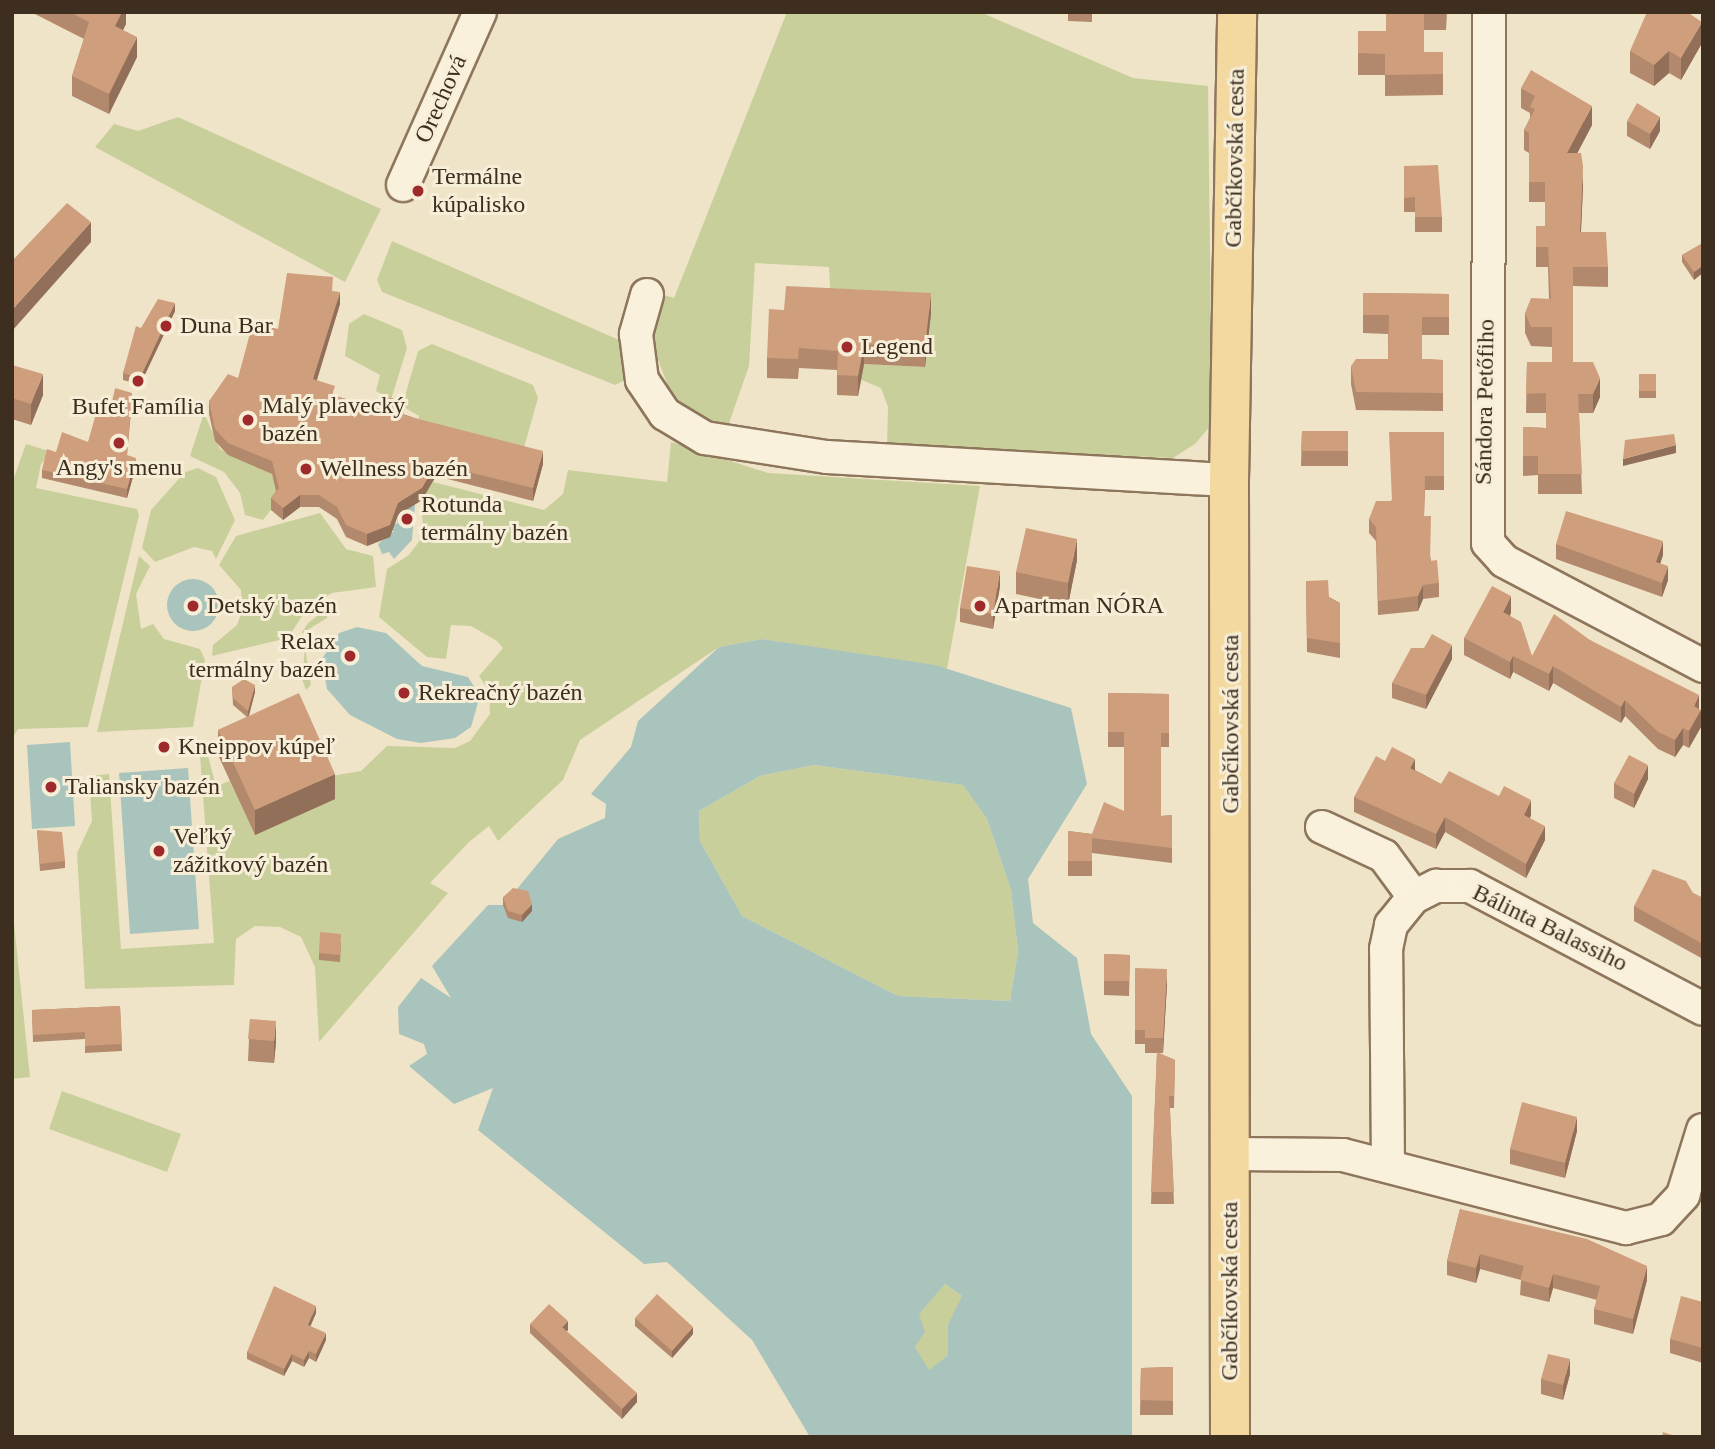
<!DOCTYPE html>
<meta charset="utf-8">
<style>
body{margin:0}
#map{position:relative;width:1715px;height:1449px;overflow:hidden;background:#f0e4c8;font-family:Georgia,serif}
div>[style]{position:absolute}
.green>*{inset:0;background:#c9cf9b}
.water>*{inset:0;background:#a9c4bc}
.round{border-radius:50%}
.roads{filter:drop-shadow(2px 0 #8d765c) drop-shadow(-2px 0 #8d765c) drop-shadow(0 2px #8d765c) drop-shadow(0 -2px #8d765c)}
.minor>*{height:32px;margin:-16px;padding:0 16px;transform-origin:16px;border-radius:16px;background:#faf1dc}
.major>*{height:38px;margin:-19px;padding:0 19px;transform-origin:19px;border-radius:19px;background:#f3d9a0}
.wall>*{inset:0;background:#b2896c}
.shaded-wall>*{inset:0;background:#916f58}
.building>*{inset:0;background:#cf9f7d}
.dots>*{width:19px;height:19px;translate:-50% -50%;box-sizing:border-box;border:4px solid #f7eed8;border-radius:50%}
span{translate:-50% -50%;white-space:nowrap;text-align:center;line-height:1.15;-webkit-text-stroke:6px #f7eed8;paint-order:stroke}
.street-label{font-size:24px;color:#3d2e20}
.poi-label{font-size:24px;color:#3d2e20}
.left{translate:0 -50%;text-align:left}
.right{translate:-100% -50%;text-align:right}
.frame{position:absolute;inset:0;border:14px solid #3d2e20;pointer-events:none}
</style>
<div id="map">
<div class="green">
<i style="clip-path:polygon(787px 12px,980px 12px,1133px 78px,1208px 86px,1212px 424px,1195px 444px,1173px 458px,887px 445px,888px 407px,881px 388px,859px 379px,859px 372px,864px 364px,925px 367px,931px 308px,831px 308px,829px 267px,755px 263px,749px 366px,727px 429px,702px 423px,670px 391px,652px 344px,664px 295px,674px 298px)"></i>
<i style="clip-path:polygon(178px 117px,381px 209px,345px 282px,95px 147px,114px 124px,138px 131px)"></i>
<i style="clip-path:polygon(392px 241px,626px 343px,625px 380px,615px 385px,382px 292px,377px 280px)"></i>
<i style="clip-path:polygon(364px 314px,402px 330px,407px 348px,391px 400px,376px 391px,380px 375px,345px 356px,349px 324px)"></i>
<i style="clip-path:polygon(432px 344px,533px 385px,538px 398px,521px 458px,416px 430px,419px 416px,402px 406px,418px 351px)"></i>
<i style="clip-path:polygon(204px 413px,220px 449px,272px 474px,279px 500px,263px 520px,245px 515px,240px 493px,224px 472px,190px 456px)"></i>
<i style="clip-path:polygon(671px 442px,768px 473px,980px 486px,947px 669px,762px 639px,719px 647px,580px 740px,563px 780px,498px 841px,489px 826px,469px 842px,430px 883px,448px 893px,319px 1042px,315px 967px,301px 937px,280px 927px,255px 926px,236px 939px,234px 985px,85px 989px,77px 853px,92px 821px,89px 776px,109px 774px,121px 949px,214px 943px,200px 755px,208px 756px,216px 786px,230px 781px,255px 835px,325px 777px,361px 771px,387px 746px,455px 748px,470px 741px,490px 714px,489px 691px,479px 676px,503px 648px,497px 641px,471px 626px,451px 625px,446px 659px,427px 657px,379px 617px,387px 569px,409px 555px,423px 536px,422px 500px,433px 482px,544px 510px,563px 494px,568px 470px,667px 482px)"></i>
<i style="clip-path:polygon(26px 444px,52px 452px,41px 464px,36px 488px,137px 509px,139px 515px,88px 727px,18px 729px,12px 739px,12px 483px)"></i>
<i style="clip-path:polygon(198px 468px,216px 477px,235px 520px,216px 559px,212px 551px,194px 547px,155px 562px,142px 548px,151px 510px,185px 472px)"></i>
<i style="clip-path:polygon(320px 513px,346px 549px,373px 556px,376px 587px,332px 593px,308px 607px,288px 638px,212px 656px,213px 645px,237px 625px,242px 611px,241px 590px,219px 565px,236px 536px)"></i>
<i style="clip-path:polygon(139px 556px,150px 566px,136px 594px,141px 629px,153px 624px,164px 639px,200px 649px,205px 660px,193px 727px,97px 732px)"></i>
<i style="clip-path:polygon(329px 607px,327px 618px,301px 634px,308px 623px)"></i>
<i style="clip-path:polygon(305px 648px,311px 685px,306px 690px,302px 679px)"></i>
<i style="clip-path:polygon(814px 765px,963px 785px,987px 819px,1011px 890px,1018px 951px,1010px 1001px,898px 996px,742px 916px,700px 841px,699px 811px,760px 776px)"></i>
<i style="clip-path:polygon(12px 904px,30px 1077px,12px 1079px)"></i>
<i style="clip-path:polygon(62px 1091px,181px 1134px,167px 1172px,49px 1129px)"></i>
<i style="clip-path:polygon(945px 1284px,962px 1296px,948px 1355px,928px 1371px,915px 1347px,918px 1314px)"></i>
</div>
<div class="water">
<i style="clip-path:polygon(415px 504px,412px 540px,394px 559px,389px 552px,382px 554px,378px 544px,394px 531px,386px 527px,389px 520px,397px 524px,398px 515px)"></i>
<i class="round" style="left:167px;top:579px;width:52px;height:52px"></i>
<i style="clip-path:polygon(357px 627px,386px 633px,422px 666px,468px 677px,480px 696px,471px 727px,455px 738px,421px 743px,397px 739px,350px 715px,327px 689px,322px 659px,339px 633px)"></i>
<i style="clip-path:polygon(evenodd,762px 639px,935px 665px,1071px 708px,1087px 784px,1028px 879px,1033px 923px,1077px 958px,1091px 1034px,1132px 1096px,1132px 1437px,810px 1437px,752px 1340px,667px 1262px,644px 1264px,478px 1130px,493px 1088px,454px 1104px,409px 1066px,427px 1054px,424px 1044px,399px 1034px,398px 1007px,421px 978px,451px 998px,432px 966px,488px 905px,504px 905px,558px 839px,605px 818px,606px 804px,591px 794px,631px 747px,638px 721px,719px 647px,762px 639px,814px 765px,963px 785px,987px 819px,1011px 890px,1018px 951px,1010px 1001px,898px 996px,742px 916px,700px 841px,699px 811px,760px 776px,814px 765px,762px 639px,945px 1284px,962px 1296px,948px 1325px,948px 1355px,929px 1370px,915px 1347px,925px 1332px,919px 1314px,945px 1284px)"></i>
<i style="clip-path:polygon(70px 742px,75px 826px,32px 829px,27px 745px)"></i>
<i style="clip-path:polygon(188px 768px,199px 929px,130px 934px,119px 773px)"></i>
</div>
<div class="roads">
<div class="minor">
<i style="left:1489px;top:12px;width:531px;rotate:90.11deg"></i>
<i style="left:1488px;top:543px;width:24px;rotate:48deg"></i>
<i style="left:1504px;top:561px;width:225px;rotate:27.8deg"></i>
<i style="left:403px;top:185px;width:189px;rotate:-66deg"></i>
<i style="left:647px;top:295px;width:41px;rotate:105.8deg"></i>
<i style="left:636px;top:334px;width:46px;rotate:82.6deg"></i>
<i style="left:642px;top:380px;width:41px;rotate:55.9deg"></i>
<i style="left:665px;top:414px;width:47px;rotate:31deg"></i>
<i style="left:705px;top:438px;width:123px;rotate:8.9deg"></i>
<i style="left:827px;top:457px;width:403px;rotate:3.3deg"></i>
<i style="left:1322px;top:827px;width:68px;rotate:25.1deg"></i>
<i style="left:1384px;top:856px;width:51px;rotate:53.8deg"></i>
<i style="left:1232px;top:1154px;width:111px;rotate:0.5deg"></i>
<i style="left:1343px;top:1155px;width:292px;rotate:14.5deg"></i>
<i style="left:1626px;top:1228px;width:36px;rotate:-14deg"></i>
<i style="left:1661px;top:1219px;width:33px;rotate:-47deg"></i>
<i style="left:1683px;top:1195px;width:68px;rotate:-72.9deg"></i>
<i style="left:1388px;top:1165px;width:216px;rotate:-90.5deg"></i>
<i style="left:1386px;top:949px;width:25px;rotate:-78deg"></i>
<i style="left:1391px;top:925px;width:36px;rotate:-51deg"></i>
<i style="left:1414px;top:897px;width:25px;rotate:-27deg"></i>
<i style="left:1436px;top:886px;width:34px"></i>
<i style="left:1470px;top:886px;width:263px;rotate:27.8deg"></i>
</div>
<div class="major">
<i style="left:1230px;top:1437px;width:957px;rotate:-90.06deg"></i>
<i style="left:1229px;top:480px;width:468px;rotate:-89deg"></i>
</div>
</div>
<div class="wall">
<i style="clip-path:polygon(31px 12px,126px 12px,126px 24px,123px 30px,137px 57px,109px 114px,72px 96px,72px 76px,84px 39px)"></i>
<i style="clip-path:polygon(1068px 12px,1092px 12px,1092px 22px,1068px 21px)"></i>
<i style="clip-path:polygon(1359px 12px,1447px 12px,1446px 30px,1424px 30px,1424px 52px,1443px 52px,1443px 95px,1385px 96px,1385px 75px,1358px 75px,1358px 31px,1386px 31px,1386px 13px)"></i>
<i style="clip-path:polygon(1702px 43px,1681px 80px,1669px 73px,1654px 86px,1630px 73px,1630px 51px)"></i>
<i style="clip-path:polygon(1521px 88px,1592px 125px,1577px 153px,1583px 186px,1581px 232px,1608px 267px,1608px 287px,1573px 286px,1573px 362px,1600px 397px,1593px 413px,1579px 413px,1582px 494px,1538px 494px,1538px 475px,1523px 476px,1523px 427px,1546px 428px,1546px 413px,1526px 413px,1527px 362px,1552px 362px,1552px 347px,1531px 346px,1525px 333px,1525px 313px,1549px 299px,1548px 267px,1536px 267px,1536px 226px,1545px 226px,1545px 202px,1529px 202px,1529px 153px,1524px 150px,1524px 130px,1530px 118px,1530px 113px,1521px 108px)"></i>
<i style="clip-path:polygon(1627px 121px,1660px 131px,1650px 149px,1627px 136px)"></i>
<i style="clip-path:polygon(1404px 166px,1442px 217px,1442px 232px,1415px 232px,1415px 212px,1404px 212px)"></i>
<i style="clip-path:polygon(1703px 243px,1694px 280px,1682px 262px,1682px 255px)"></i>
<i style="clip-path:polygon(333px 291px,340px 304px,317px 380px,335px 396px,406px 415px,543px 464px,533px 501px,436px 476px,422px 500px,398px 515px,390px 537px,367px 546px,346px 537px,337px 519px,319px 507px,300px 507px,283px 520px,271px 510px,271px 498px,276px 491px,272px 474px,228px 455px,215px 441px,209px 414px,209px 401px,238px 378px,278px 329px)"></i>
<i style="clip-path:polygon(1363px 293px,1449px 294px,1449px 335px,1422px 335px,1422px 359px,1443px 360px,1443px 411px,1356px 410px,1351px 384px,1351px 366px,1388px 359px,1388px 334px,1363px 333px)"></i>
<i style="clip-path:polygon(784px 310px,931px 313px,925px 367px,864px 364px,858px 396px,837px 395px,837px 370px,799px 368px,798px 379px,767px 378px,767px 358px)"></i>
<i style="clip-path:polygon(175px 311px,140px 385px,123px 380px,123px 373px,141px 328px)"></i>
<i style="clip-path:polygon(12px 365px,43px 395px,31px 425px,12px 419px)"></i>
<i style="clip-path:polygon(1639px 374px,1656px 374px,1656px 398px,1639px 398px)"></i>
<i style="clip-path:polygon(112px 402px,132px 402px,127px 455px,136px 466px,127px 498px,42px 478px,42px 470px,56px 452px,88px 442px)"></i>
<i style="clip-path:polygon(1302px 431px,1348px 431px,1348px 466px,1301px 466px)"></i>
<i style="clip-path:polygon(1444px 432px,1444px 490px,1425px 490px,1424px 516px,1431px 561px,1439px 583px,1439px 597px,1423px 599px,1418px 611px,1378px 615px,1376px 541px,1369px 533px,1369px 519px,1391px 501px)"></i>
<i style="clip-path:polygon(1556px 544px,1663px 555px,1660px 564px,1668px 580px,1662px 597px,1556px 559px)"></i>
<i style="clip-path:polygon(1077px 560px,1068px 605px,1016px 594px,1016px 572px)"></i>
<i style="clip-path:polygon(1306px 581px,1329px 597px,1340px 603px,1340px 658px,1307px 652px)"></i>
<i style="clip-path:polygon(1000px 586px,993px 629px,960px 622px,960px 608px)"></i>
<i style="clip-path:polygon(1511px 613px,1510px 615px,1532px 656px,1590px 640px,1699px 709px,1701px 727px,1689px 748px,1683px 745px,1675px 757px,1658px 749px,1625px 716px,1621px 723px,1553px 683px,1549px 691px,1513px 672px,1510px 679px,1464px 655px,1464px 638px)"></i>
<i style="clip-path:polygon(1452px 659px,1426px 709px,1392px 698px,1392px 683px)"></i>
<i style="clip-path:polygon(232px 687px,255px 692px,249px 716px,335px 799px,255px 835px,218px 755px,218px 730px,247px 717px,233px 705px)"></i>
<i style="clip-path:polygon(1108px 693px,1169px 694px,1169px 747px,1161px 747px,1161px 816px,1172px 815px,1172px 863px,1092px 853px,1092px 876px,1068px 876px,1068px 831px,1092px 834px,1124px 811px,1124px 747px,1108px 747px)"></i>
<i style="clip-path:polygon(1385px 761px,1415px 770px,1441px 784px,1531px 815px,1530px 818px,1545px 840px,1526px 878px,1445px 832px,1436px 849px,1354px 812px,1354px 797px)"></i>
<i style="clip-path:polygon(1648px 779px,1634px 808px,1614px 798px,1614px 783px)"></i>
<i style="clip-path:polygon(37px 830px,65px 861px,65px 868px,40px 871px)"></i>
<i style="clip-path:polygon(1693px 893px,1703px 898px,1703px 959px,1634px 921px,1634px 906px)"></i>
<i style="clip-path:polygon(503px 897px,532px 911px,522px 922px,508px 918px,503px 905px)"></i>
<i style="clip-path:polygon(341px 942px,340px 962px,319px 960px,319px 953px)"></i>
<i style="clip-path:polygon(1104px 954px,1130px 955px,1129px 996px,1104px 995px)"></i>
<i style="clip-path:polygon(1135px 968px,1167px 984px,1163px 1053px,1158px 1053px,1175px 1060px,1174px 1108px,1170px 1108px,1174px 1204px,1151px 1204px,1157px 1053px,1145px 1053px,1145px 1044px,1135px 1044px)"></i>
<i style="clip-path:polygon(120px 1006px,122px 1051px,85px 1053px,85px 1039px,33px 1042px,32px 1010px)"></i>
<i style="clip-path:polygon(250px 1019px,276px 1042px,274px 1063px,248px 1061px)"></i>
<i style="clip-path:polygon(1577px 1131px,1565px 1178px,1510px 1164px,1510px 1149px)"></i>
<i style="clip-path:polygon(1460px 1209px,1647px 1280px,1633px 1334px,1594px 1324px,1594px 1309px,1597px 1300px,1553px 1288px,1549px 1302px,1520px 1295px,1521px 1280px,1480px 1269px,1476px 1283px,1447px 1275px,1447px 1261px)"></i>
<i style="clip-path:polygon(1703px 1302px,1703px 1363px,1670px 1353px,1670px 1339px)"></i>
<i style="clip-path:polygon(316px 1313px,310px 1326px,326px 1340px,316px 1362px,309px 1358px,304px 1367px,292px 1361px,284px 1376px,247px 1359px,247px 1352px)"></i>
<i style="clip-path:polygon(635px 1318px,693px 1334px,672px 1358px,635px 1326px)"></i>
<i style="clip-path:polygon(530px 1324px,568px 1330px,566px 1331px,637px 1402px,622px 1419px,530px 1333px)"></i>
<i style="clip-path:polygon(1173px 1367px,1173px 1415px,1140px 1415px,1141px 1368px)"></i>
<i style="clip-path:polygon(1570px 1374px,1563px 1400px,1541px 1394px,1541px 1379px)"></i>
</div>
<div class="shaded-wall">
<i style="clip-path:polygon(122px 12px,126px 12px,126px 24px,115px 46px,115px 26px)"></i>
<i style="clip-path:polygon(1702px 22px,1702px 43px,1681px 80px,1681px 58px)"></i>
<i style="clip-path:polygon(137px 37px,137px 57px,109px 114px,109px 94px)"></i>
<i style="clip-path:polygon(1669px 51px,1669px 73px,1654px 86px,1654px 65px)"></i>
<i style="clip-path:polygon(1592px 106px,1592px 125px,1567px 173px,1567px 153px)"></i>
<i style="clip-path:polygon(1660px 117px,1660px 131px,1650px 149px,1650px 134px)"></i>
<i style="clip-path:polygon(1583px 166px,1583px 186px,1580px 252px,1580px 232px)"></i>
<i style="clip-path:polygon(91px 222px,91px 242px,12px 331px,12px 310px)"></i>
<i style="clip-path:polygon(1703px 265px,1703px 273px,1694px 280px,1694px 272px)"></i>
<i style="clip-path:polygon(340px 292px,340px 304px,313px 392px,313px 379px)"></i>
<i style="clip-path:polygon(931px 293px,931px 313px,925px 367px,925px 347px)"></i>
<i style="clip-path:polygon(175px 303px,175px 311px,140px 385px,140px 378px)"></i>
<i style="clip-path:polygon(864px 344px,864px 364px,858px 396px,858px 376px)"></i>
<i style="clip-path:polygon(43px 374px,43px 395px,31px 425px,31px 404px)"></i>
<i style="clip-path:polygon(1600px 378px,1600px 397px,1593px 413px,1593px 394px)"></i>
<i style="clip-path:polygon(1676px 445px,1676px 453px,1623px 466px,1623px 459px)"></i>
<i style="clip-path:polygon(543px 451px,543px 464px,533px 501px,533px 488px)"></i>
<i style="clip-path:polygon(136px 458px,136px 466px,127px 498px,127px 489px)"></i>
<i style="clip-path:polygon(436px 464px,436px 476px,422px 500px,398px 515px,390px 537px,367px 546px,367px 534px)"></i>
<i style="clip-path:polygon(300px 495px,300px 507px,283px 520px,283px 508px)"></i>
<i style="clip-path:polygon(1077px 539px,1077px 560px,1068px 605px,1068px 583px)"></i>
<i style="clip-path:polygon(1663px 541px,1663px 555px,1656px 576px,1656px 562px)"></i>
<i style="clip-path:polygon(1668px 566px,1668px 580px,1662px 597px,1662px 583px)"></i>
<i style="clip-path:polygon(1000px 571px,1000px 586px,993px 629px,993px 614px)"></i>
<i style="clip-path:polygon(1423px 585px,1423px 599px,1418px 611px,1418px 596px)"></i>
<i style="clip-path:polygon(1511px 596px,1511px 613px,1503px 628px,1503px 612px)"></i>
<i style="clip-path:polygon(1452px 645px,1452px 659px,1426px 709px,1426px 695px)"></i>
<i style="clip-path:polygon(1513px 656px,1513px 672px,1510px 679px,1510px 662px)"></i>
<i style="clip-path:polygon(1553px 666px,1553px 683px,1549px 691px,1549px 674px)"></i>
<i style="clip-path:polygon(255px 685px,255px 692px,248px 718px,248px 711px)"></i>
<i style="clip-path:polygon(1699px 695px,1699px 712px,1701px 710px,1701px 727px,1689px 748px,1689px 731px,1694px 706px)"></i>
<i style="clip-path:polygon(1625px 700px,1625px 716px,1621px 723px,1621px 707px)"></i>
<i style="clip-path:polygon(1683px 728px,1683px 745px,1675px 757px,1675px 740px)"></i>
<i style="clip-path:polygon(1415px 759px,1415px 774px,1410px 768px)"></i>
<i style="clip-path:polygon(1648px 765px,1648px 779px,1634px 808px,1634px 794px)"></i>
<i style="clip-path:polygon(335px 774px,335px 799px,255px 835px,255px 810px)"></i>
<i style="clip-path:polygon(1531px 800px,1531px 815px,1524px 830px,1524px 815px)"></i>
<i style="clip-path:polygon(1445px 817px,1445px 832px,1436px 849px,1436px 834px)"></i>
<i style="clip-path:polygon(1545px 826px,1545px 840px,1526px 878px,1526px 864px)"></i>
<i style="clip-path:polygon(532px 904px,532px 911px,522px 922px,522px 915px)"></i>
<i style="clip-path:polygon(1167px 969px,1167px 984px,1163px 1053px,1163px 1038px)"></i>
<i style="clip-path:polygon(276px 1021px,276px 1042px,274px 1063px,274px 1041px)"></i>
<i style="clip-path:polygon(1577px 1117px,1577px 1131px,1565px 1178px,1565px 1163px)"></i>
<i style="clip-path:polygon(1480px 1254px,1480px 1269px,1476px 1283px,1476px 1268px)"></i>
<i style="clip-path:polygon(1647px 1266px,1647px 1280px,1633px 1334px,1633px 1319px)"></i>
<i style="clip-path:polygon(1553px 1274px,1553px 1288px,1549px 1302px,1549px 1288px)"></i>
<i style="clip-path:polygon(316px 1306px,316px 1313px,308px 1332px,308px 1325px)"></i>
<i style="clip-path:polygon(568px 1321px,568px 1330px,562px 1337px,562px 1327px)"></i>
<i style="clip-path:polygon(693px 1327px,693px 1334px,672px 1358px,672px 1351px)"></i>
<i style="clip-path:polygon(326px 1333px,326px 1340px,316px 1362px,316px 1354px)"></i>
<i style="clip-path:polygon(309px 1351px,309px 1358px,304px 1367px,304px 1360px)"></i>
<i style="clip-path:polygon(292px 1354px,292px 1361px,284px 1376px,284px 1369px)"></i>
<i style="clip-path:polygon(1570px 1359px,1570px 1374px,1563px 1400px,1563px 1385px)"></i>
<i style="clip-path:polygon(637px 1393px,637px 1402px,622px 1419px,622px 1409px)"></i>
</div>
<div class="building">
<i style="clip-path:polygon(70px 12px,122px 12px,115px 26px,137px 37px,109px 94px,72px 76px,89px 22px)"></i>
<i style="clip-path:polygon(1386px 12px,1424px 12px,1424px 52px,1443px 52px,1443px 74px,1385px 75px,1385px 54px,1358px 53px,1358px 31px,1386px 31px)"></i>
<i style="clip-path:polygon(1647px 12px,1687px 12px,1702px 22px,1681px 58px,1669px 51px,1654px 65px,1630px 51px)"></i>
<i style="clip-path:polygon(1531px 70px,1592px 106px,1567px 153px,1581px 153px,1583px 166px,1580px 232px,1606px 232px,1608px 267px,1573px 267px,1573px 362px,1593px 362px,1600px 378px,1593px 394px,1578px 394px,1582px 474px,1538px 474px,1538px 456px,1523px 456px,1523px 427px,1546px 428px,1546px 393px,1526px 394px,1527px 362px,1552px 362px,1552px 327px,1531px 327px,1525px 313px,1531px 298px,1551px 299px,1548px 247px,1536px 247px,1536px 226px,1545px 226px,1545px 182px,1529px 182px,1529px 133px,1524px 130px,1535px 109px,1530px 107px,1535px 96px,1521px 88px)"></i>
<i style="clip-path:polygon(1637px 103px,1660px 117px,1650px 134px,1627px 121px)"></i>
<i style="clip-path:polygon(1438px 165px,1442px 217px,1415px 217px,1415px 197px,1404px 198px,1404px 166px)"></i>
<i style="clip-path:polygon(67px 203px,91px 222px,12px 310px,12px 261px)"></i>
<i style="clip-path:polygon(1703px 243px,1703px 265px,1694px 272px,1682px 255px)"></i>
<i style="clip-path:polygon(287px 273px,333px 277px,332px 291px,340px 292px,313px 379px,335px 386px,332px 395px,380px 409px,384px 396px,395px 399px,406px 403px,403px 415px,543px 451px,533px 488px,436px 464px,422px 488px,398px 503px,390px 525px,367px 534px,346px 525px,337px 507px,319px 495px,300px 495px,283px 508px,271px 498px,279px 488px,272px 461px,228px 443px,215px 429px,209px 401px,228px 374px,238px 378px,253px 322px,278px 329px)"></i>
<i style="clip-path:polygon(786px 286px,931px 293px,925px 347px,864px 344px,858px 376px,837px 375px,838px 351px,799px 348px,798px 359px,767px 358px,769px 309px,784px 310px)"></i>
<i style="clip-path:polygon(1363px 293px,1449px 294px,1449px 317px,1422px 317px,1422px 359px,1443px 360px,1443px 393px,1356px 392px,1351px 366px,1356px 359px,1388px 359px,1389px 315px,1363px 315px)"></i>
<i style="clip-path:polygon(158px 299px,175px 303px,140px 378px,123px 373px,136px 326px,141px 328px)"></i>
<i style="clip-path:polygon(12px 365px,43px 374px,31px 404px,12px 398px)"></i>
<i style="clip-path:polygon(1639px 374px,1656px 374px,1656px 391px,1639px 391px)"></i>
<i style="clip-path:polygon(115px 388px,132px 393px,127px 455px,136px 458px,127px 489px,42px 470px,47px 449px,56px 452px,62px 432px,88px 442px,100px 399px,112px 402px)"></i>
<i style="clip-path:polygon(1302px 431px,1348px 431px,1348px 451px,1301px 451px)"></i>
<i style="clip-path:polygon(1389px 432px,1444px 432px,1444px 476px,1425px 476px,1424px 516px,1431px 516px,1430px 561px,1437px 560px,1439px 583px,1423px 585px,1418px 596px,1378px 601px,1376px 527px,1369px 519px,1376px 501px,1392px 501px)"></i>
<i style="clip-path:polygon(1674px 434px,1676px 445px,1623px 459px,1625px 440px)"></i>
<i style="clip-path:polygon(1566px 511px,1663px 541px,1656px 562px,1668px 566px,1662px 583px,1556px 544px)"></i>
<i style="clip-path:polygon(1026px 528px,1077px 539px,1068px 583px,1016px 572px)"></i>
<i style="clip-path:polygon(967px 566px,1000px 571px,993px 614px,960px 608px)"></i>
<i style="clip-path:polygon(1328px 580px,1329px 597px,1340px 603px,1340px 643px,1307px 638px,1306px 581px)"></i>
<i style="clip-path:polygon(1492px 586px,1511px 596px,1503px 612px,1521px 622px,1532px 656px,1554px 614px,1590px 640px,1699px 695px,1694px 706px,1701px 710px,1689px 731px,1683px 728px,1675px 740px,1658px 732px,1625px 700px,1621px 707px,1553px 666px,1549px 674px,1513px 656px,1510px 662px,1464px 638px)"></i>
<i style="clip-path:polygon(1432px 634px,1452px 645px,1426px 695px,1392px 683px,1411px 648px,1424px 648px)"></i>
<i style="clip-path:polygon(244px 679px,255px 685px,248px 711px,233px 698px,232px 687px)"></i>
<i style="clip-path:polygon(299px 693px,335px 774px,255px 810px,218px 730px)"></i>
<i style="clip-path:polygon(1108px 693px,1169px 694px,1169px 733px,1161px 733px,1161px 816px,1172px 815px,1172px 848px,1092px 838px,1092px 861px,1068px 861px,1068px 831px,1092px 834px,1104px 802px,1124px 811px,1124px 732px,1108px 732px)"></i>
<i style="clip-path:polygon(1392px 747px,1415px 759px,1410px 768px,1441px 784px,1449px 771px,1499px 796px,1504px 786px,1531px 800px,1524px 815px,1545px 826px,1526px 864px,1445px 817px,1436px 834px,1354px 797px,1376px 756px,1385px 761px)"></i>
<i style="clip-path:polygon(1629px 755px,1648px 765px,1634px 794px,1614px 783px)"></i>
<i style="clip-path:polygon(37px 830px,62px 832px,65px 861px,40px 864px)"></i>
<i style="clip-path:polygon(1653px 869px,1686px 881px,1693px 893px,1703px 898px,1703px 944px,1634px 906px)"></i>
<i style="clip-path:polygon(513px 888px,528px 891px,532px 904px,522px 915px,508px 911px,503px 897px)"></i>
<i style="clip-path:polygon(320px 932px,341px 934px,340px 955px,319px 953px)"></i>
<i style="clip-path:polygon(1104px 954px,1130px 955px,1129px 981px,1104px 981px)"></i>
<i style="clip-path:polygon(1135px 968px,1167px 969px,1163px 1038px,1145px 1038px,1145px 1030px,1135px 1030px)"></i>
<i style="clip-path:polygon(120px 1006px,122px 1044px,85px 1046px,85px 1032px,33px 1035px,32px 1010px)"></i>
<i style="clip-path:polygon(250px 1019px,276px 1021px,274px 1041px,248px 1039px)"></i>
<i style="clip-path:polygon(1157px 1052px,1175px 1060px,1174px 1096px,1169px 1096px,1174px 1192px,1151px 1192px)"></i>
<i style="clip-path:polygon(1522px 1102px,1577px 1117px,1565px 1163px,1510px 1149px)"></i>
<i style="clip-path:polygon(1460px 1209px,1587px 1239px,1647px 1266px,1633px 1319px,1594px 1309px,1600px 1286px,1553px 1274px,1549px 1288px,1520px 1280px,1524px 1266px,1480px 1254px,1476px 1268px,1447px 1261px)"></i>
<i style="clip-path:polygon(274px 1286px,316px 1306px,308px 1325px,326px 1333px,316px 1354px,309px 1351px,304px 1360px,292px 1354px,284px 1369px,247px 1352px)"></i>
<i style="clip-path:polygon(657px 1294px,693px 1327px,672px 1351px,635px 1318px)"></i>
<i style="clip-path:polygon(1681px 1296px,1703px 1302px,1703px 1348px,1670px 1339px)"></i>
<i style="clip-path:polygon(549px 1304px,568px 1321px,562px 1327px,637px 1393px,622px 1409px,530px 1324px)"></i>
<i style="clip-path:polygon(1548px 1354px,1570px 1359px,1563px 1385px,1541px 1379px)"></i>
<i style="clip-path:polygon(1173px 1367px,1173px 1401px,1140px 1400px,1141px 1368px)"></i>
<i style="clip-path:polygon(1663px 1432px,1678px 1437px,1662px 1437px)"></i>
</div>
<div class="dots">
<i style="left:418px;top:191px;background:#9e2a2b"></i>
<i style="left:166px;top:326px;background:#9e2a2b"></i>
<i style="left:847px;top:347px;background:#9e2a2b"></i>
<i style="left:138px;top:381px;background:#9e2a2b"></i>
<i style="left:248px;top:420px;background:#9e2a2b"></i>
<i style="left:119px;top:443px;background:#9e2a2b"></i>
<i style="left:306px;top:469px;background:#9e2a2b"></i>
<i style="left:407px;top:519px;background:#9e2a2b"></i>
<i style="left:193px;top:606px;background:#9e2a2b"></i>
<i style="left:980px;top:606px;background:#9e2a2b"></i>
<i style="left:350px;top:656px;background:#9e2a2b"></i>
<i style="left:404px;top:693px;background:#9e2a2b"></i>
<i style="left:164px;top:747px;background:#9e2a2b"></i>
<i style="left:51px;top:787px;background:#9e2a2b"></i>
<i style="left:159px;top:851px;background:#9e2a2b"></i>
</div>
<div class="street-label">
<span style="left:441px;top:99px;rotate:-66deg">Orechová</span>
<span style="left:1235px;top:158px;rotate:-89deg">Gabčíkovská cesta</span>
<span style="left:1485px;top:402px;rotate:-89deg">Sándora Petőfiho</span>
<span style="left:1231px;top:724px;rotate:-90deg">Gabčíkovská cesta</span>
<span style="left:1550px;top:928px;rotate:26deg">Bálinta Balassiho</span>
<span style="left:1230px;top:1291px;rotate:-90deg">Gabčíkovská cesta</span>
</div>
<div class="poi-label">
<span class="left" style="left:432px;top:191px">Termálne<br>kúpalisko</span>
<span class="left" style="left:180px;top:326px">Duna Bar</span>
<span class="left" style="left:861px;top:347px">Legend</span>
<span class="left" style="left:262px;top:420px">Malý plavecký<br>bazén</span>
<span style="left:138px;top:407px">Bufet Família</span>
<span style="left:119px;top:468px">Angy's menu</span>
<span class="left" style="left:320px;top:469px">Wellness bazén</span>
<span class="left" style="left:421px;top:519px">Rotunda<br>termálny bazén</span>
<span class="left" style="left:207px;top:606px">Detský bazén</span>
<span class="left" style="left:994px;top:606px">Apartman NÓRA</span>
<span class="right" style="left:336px;top:656px">Relax<br>termálny bazén</span>
<span class="left" style="left:418px;top:693px">Rekreačný bazén</span>
<span class="left" style="left:178px;top:747px">Kneippov kúpeľ</span>
<span class="left" style="left:65px;top:787px">Taliansky bazén</span>
<span class="left" style="left:173px;top:851px">Veľký<br>zážitkový bazén</span>
</div>
<div class="frame"></div>
</div>
